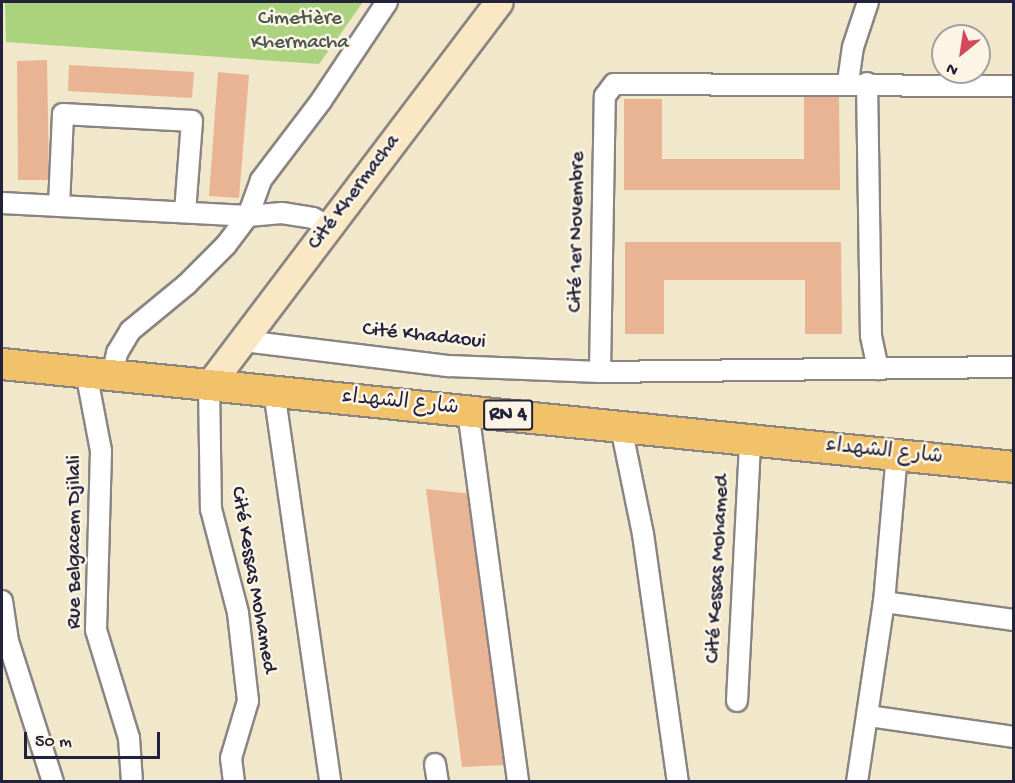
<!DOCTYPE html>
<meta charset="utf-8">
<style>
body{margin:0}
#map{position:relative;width:1015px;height:783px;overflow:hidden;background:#f1e7cb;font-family:"Gochi Hand","Playpen Sans Arabic",sans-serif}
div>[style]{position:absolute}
.green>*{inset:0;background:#abd37e}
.building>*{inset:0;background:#e9b493}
.roads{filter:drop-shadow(2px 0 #8a8483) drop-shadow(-2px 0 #8a8483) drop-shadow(0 2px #8a8483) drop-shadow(0 -2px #8a8483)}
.street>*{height:20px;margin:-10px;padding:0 10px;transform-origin:10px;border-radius:10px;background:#fff}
.secondary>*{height:27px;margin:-13.5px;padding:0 13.5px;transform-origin:13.5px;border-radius:13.5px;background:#fae7c3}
.primary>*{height:30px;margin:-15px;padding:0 15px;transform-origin:15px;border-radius:15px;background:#f2c26a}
span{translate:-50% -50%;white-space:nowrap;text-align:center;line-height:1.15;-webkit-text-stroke:5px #fcf5e5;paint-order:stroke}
.shield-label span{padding:2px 4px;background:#fcf5e5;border:2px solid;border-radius:4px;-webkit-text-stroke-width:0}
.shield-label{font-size:20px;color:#22223b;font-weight:700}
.park-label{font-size:21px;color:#4b574f}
.street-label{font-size:21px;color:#22223b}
.frame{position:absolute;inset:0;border:3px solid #22223b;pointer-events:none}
.north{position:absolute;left:931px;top:24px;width:60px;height:60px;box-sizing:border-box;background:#fcf5e5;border:2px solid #a5a1a1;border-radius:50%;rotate:210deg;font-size:16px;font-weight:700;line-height:24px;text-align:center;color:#22223b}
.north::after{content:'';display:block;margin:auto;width:21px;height:27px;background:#d1495b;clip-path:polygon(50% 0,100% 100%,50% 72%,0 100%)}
.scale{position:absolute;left:24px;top:732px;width:136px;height:27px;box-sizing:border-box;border:3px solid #22223b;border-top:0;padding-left:8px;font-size:18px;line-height:21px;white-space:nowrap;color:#22223b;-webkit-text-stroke:4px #fcf5e5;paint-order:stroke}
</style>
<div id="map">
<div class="green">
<i style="clip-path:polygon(5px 2px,363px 2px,319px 64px,6px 42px)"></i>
</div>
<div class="building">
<i style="clip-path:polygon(47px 60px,49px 180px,18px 180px,17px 61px)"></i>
<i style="clip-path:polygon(69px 65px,194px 72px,192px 98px,68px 91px)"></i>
<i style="clip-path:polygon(218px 72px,249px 75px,239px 198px,209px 196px)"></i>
<i style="clip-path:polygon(804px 96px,839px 96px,840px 190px,624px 190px,624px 99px,662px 99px,662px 159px,804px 159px)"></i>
<i style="clip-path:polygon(625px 242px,841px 242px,842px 334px,805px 334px,805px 280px,664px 280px,664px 334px,625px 334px)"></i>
<i style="clip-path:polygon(426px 489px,473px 494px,504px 765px,462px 767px)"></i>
</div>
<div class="roads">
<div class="street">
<i style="left:848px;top:82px;width:35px;rotate:-82deg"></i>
<i style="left:853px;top:47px;width:47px;rotate:-71.6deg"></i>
<i style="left:867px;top:83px;width:253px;rotate:89.1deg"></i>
<i style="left:871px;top:336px;width:34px;rotate:78deg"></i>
<i style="left:2px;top:203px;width:246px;rotate:3deg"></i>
<i style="left:248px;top:216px;width:34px;rotate:-5deg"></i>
<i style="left:282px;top:213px;width:31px;rotate:9deg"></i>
<i style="left:313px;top:218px;width:18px;rotate:29deg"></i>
<i style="left:59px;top:206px;width:92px;rotate:-87.5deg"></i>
<i style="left:63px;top:114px;width:129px;rotate:3.1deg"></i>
<i style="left:192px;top:121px;width:91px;rotate:94.4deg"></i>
<i style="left:244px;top:341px;width:207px;rotate:7deg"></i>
<i style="left:449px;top:366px;width:151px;rotate:2.3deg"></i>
<i style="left:600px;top:372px;width:414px;rotate:-0.7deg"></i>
<i style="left:86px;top:372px;width:80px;rotate:79.2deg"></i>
<i style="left:101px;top:451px;width:179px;rotate:91.6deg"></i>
<i style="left:96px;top:630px;width:113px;rotate:73deg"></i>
<i style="left:129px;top:738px;width:44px;rotate:86.1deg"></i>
<i style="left:600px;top:372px;width:276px;rotate:-89deg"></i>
<i style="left:605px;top:96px;width:15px;rotate:-53deg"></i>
<i style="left:614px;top:84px;width:400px;rotate:0.3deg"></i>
<i style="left:112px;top:375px;width:23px;rotate:-77deg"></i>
<i style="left:117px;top:353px;width:26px;rotate:-59deg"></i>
<i style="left:130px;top:331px;width:74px;rotate:-39.5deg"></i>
<i style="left:187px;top:284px;width:55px;rotate:-45deg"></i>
<i style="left:226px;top:245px;width:36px;rotate:-53deg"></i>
<i style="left:248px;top:216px;width:38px;rotate:-70deg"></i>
<i style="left:261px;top:180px;width:99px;rotate:-52.8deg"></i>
<i style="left:321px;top:101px;width:119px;rotate:-56.3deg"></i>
<i style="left:209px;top:385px;width:124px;rotate:89.1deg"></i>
<i style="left:211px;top:509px;width:107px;rotate:75.4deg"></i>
<i style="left:238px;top:613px;width:89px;rotate:83.5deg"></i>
<i style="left:248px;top:701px;width:59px;rotate:106.6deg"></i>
<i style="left:231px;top:758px;width:24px;rotate:83deg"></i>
<i style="left:274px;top:391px;width:395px;rotate:81.8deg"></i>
<i style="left:468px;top:411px;width:374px;rotate:82.3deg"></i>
<i style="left:621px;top:427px;width:109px;rotate:78.4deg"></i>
<i style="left:643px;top:534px;width:250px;rotate:82deg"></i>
<i style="left:2px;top:601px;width:40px;rotate:81.5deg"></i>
<i style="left:8px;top:641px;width:148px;rotate:72.3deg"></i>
<i style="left:884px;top:602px;width:131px;rotate:7.9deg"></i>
<i style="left:737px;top:701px;width:261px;rotate:-87.1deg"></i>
<i style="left:869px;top:716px;width:147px;rotate:8.2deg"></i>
<i style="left:435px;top:764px;width:18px;rotate:81deg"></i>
<i style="left:857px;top:782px;width:182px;rotate:-81.5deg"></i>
<i style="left:884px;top:602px;width:149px;rotate:-85deg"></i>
</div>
<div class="secondary">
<i style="left:209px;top:385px;width:480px;rotate:-52.9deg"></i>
</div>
<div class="primary">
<i style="left:2px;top:364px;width:1017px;rotate:5.81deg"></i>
</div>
</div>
<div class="shield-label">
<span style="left:508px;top:415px">RN 4</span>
</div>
<div class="park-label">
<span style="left:300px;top:32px">Cimetière<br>Khermacha</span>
</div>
<div class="street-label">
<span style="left:355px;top:193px;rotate:-53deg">Cité Khermacha</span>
<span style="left:578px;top:232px;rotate:-89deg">Cité 1er Novembre</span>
<span style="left:424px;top:337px;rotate:6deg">Cité Khadaoui</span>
<span style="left:400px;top:404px;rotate:6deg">شارع الشهداء</span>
<span style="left:884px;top:453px;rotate:6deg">شارع الشهداء</span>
<span style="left:76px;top:542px;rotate:-90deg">Rue Belgacem Djilali</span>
<span style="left:719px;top:569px;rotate:-87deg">Cité Kessas Mohamed</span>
<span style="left:252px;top:580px;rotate:80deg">Cité Kessas Mohamed</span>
</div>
<div class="frame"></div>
<div class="north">N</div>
<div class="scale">50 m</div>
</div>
